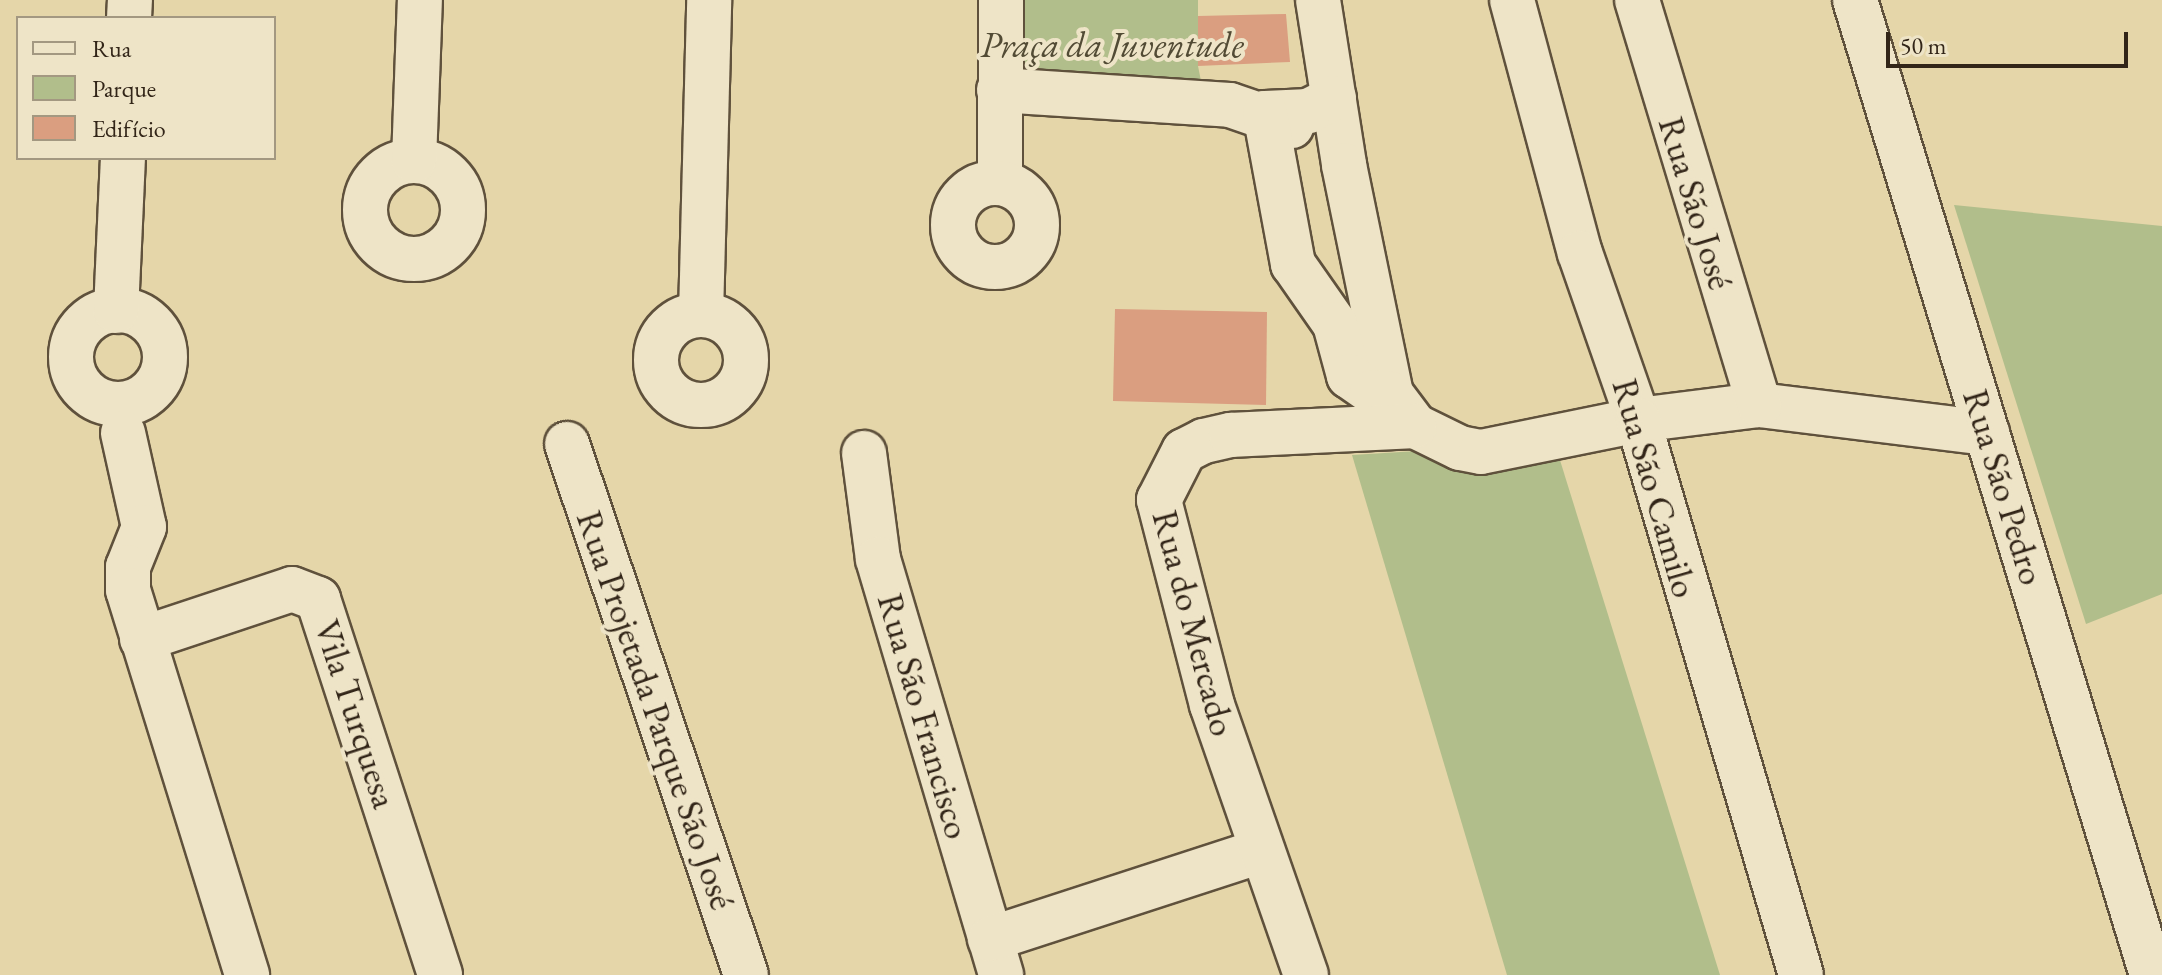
<!DOCTYPE html>
<meta charset="utf-8">
<style>
body{margin:0}
#map{position:relative;width:2162px;height:975px;overflow:hidden;background:#e5d6a9;font-family:"EB Garamond",serif}
div>[style]{position:absolute}
.green>*{inset:0;background:#b1be8b}
.building>*{inset:0;background:#da9e80}
.roads{filter:drop-shadow(2px 0 #5f513c) drop-shadow(-2px 0 #5f513c) drop-shadow(0 2px #5f513c) drop-shadow(0 -2px #5f513c)}
.minor>*{height:44px;margin:-22px;padding:0 22px;transform-origin:22px;border-radius:22px;background:#eee4c7}
.minor>.ring{margin:-22px;padding:0;box-sizing:content-box;background:none;border:44px solid #eee4c7;border-radius:50%}
span{translate:-50% -50%;white-space:nowrap;text-align:center;line-height:1.15;-webkit-text-stroke:8px #eee4c7;paint-order:stroke}
.park-label{font-size:36px;color:#524b35;font-style:italic}
.street-label{font-size:36px;color:#322518}
.legend{position:absolute;left:16px;top:16px;width:260px;height:144px;box-sizing:border-box;background:#eee4c7;border:2px solid #a39881;margin:0;padding:10px 14px;list-style:none;font-size:24px;color:#322518}
.legend li{display:flex;align-items:center;gap:16px;height:40px}
.legend b{width:40px;border:2px solid #a39881}
.scale{position:absolute;left:1886px;top:32px;width:242px;height:36px;box-sizing:border-box;border:4px solid #322518;border-top:0;padding-left:10px;font-size:24px;line-height:28px;white-space:nowrap;color:#322518;-webkit-text-stroke:6px #eee4c7;paint-order:stroke}
</style>
<div id="map">
<div class="green">
<i style="clip-path:polygon(1022px 0,1198px 0,1198px 66px,1203px 91px,1028px 82px,1022px 68px)"></i>
<i style="clip-path:polygon(1954px 205px,2162px 226px,2162px 594px,2086px 624px)"></i>
<i style="clip-path:polygon(1433px 450px,1559px 457px,1720px 975px,1507px 975px,1352px 455px)"></i>
</div>
<div class="building">
<i style="clip-path:polygon(1286px 14px,1290px 62px,1198px 66px,1198px 16px)"></i>
<i style="clip-path:polygon(1115px 309px,1267px 312px,1266px 405px,1113px 401px)"></i>
</div>
<div class="roads">
<div class="minor">
<i style="left:1318px;top:0;width:167px;rotate:81deg"></i>
<i style="left:1344px;top:165px;width:234px;rotate:78.4deg"></i>
<i style="left:1391px;top:394px;width:40px;rotate:53deg"></i>
<i style="left:1415px;top:426px;width:50px;rotate:26.1deg"></i>
<i style="left:1460px;top:448px;width:21px;rotate:11deg"></i>
<i style="left:1481px;top:452px;width:160px;rotate:-11.5deg"></i>
<i style="left:1638px;top:420px;width:122px;rotate:-7.1deg"></i>
<i style="left:1759px;top:405px;width:230px;rotate:7deg"></i>
<i style="left:1512px;top:0;width:262px;rotate:75deg"></i>
<i style="left:1580px;top:253px;width:177px;rotate:70.8deg"></i>
<i style="left:1638px;top:420px;width:578px;rotate:73.63deg"></i>
<i style="left:1637px;top:0;width:423px;rotate:73.2deg"></i>
<i style="left:1855px;top:0;width:1019px;rotate:73.06deg"></i>
<i style="left:129px;top:18px;width:18px;rotate:-87deg"></i>
<i style="left:999px;top:90px;width:231px;rotate:3.7deg"></i>
<i style="left:1230px;top:105px;width:65px;rotate:19deg"></i>
<i style="left:1334px;top:98px;width:28px;rotate:153deg"></i>
<i style="left:1309px;top:111px;width:44px;rotate:177.4deg"></i>
<i style="left:1265px;top:113px;width:154px;rotate:79.5deg"></i>
<i style="left:1293px;top:264px;width:73px;rotate:55deg"></i>
<i style="left:1335px;top:324px;width:54px;rotate:74.9deg"></i>
<i style="left:1349px;top:376px;width:28px;rotate:35deg"></i>
<i style="left:1372px;top:392px;width:19px;rotate:6deg"></i>
<i class="ring" style="left:365px;top:161px;width:54px;height:54px"></i>
<i style="left:414px;top:161px;width:161px;rotate:-87.9deg"></i>
<i style="left:1000px;top:183px;width:183px;rotate:-89.7deg"></i>
<i class="ring" style="left:953px;top:183px;width:40px;height:40px"></i>
<i class="ring" style="left:71px;top:310px;width:50px;height:50px"></i>
<i style="left:116px;top:311px;width:153px;rotate:-87.4deg"></i>
<i style="left:701px;top:315px;width:315px;rotate:-88.5deg"></i>
<i class="ring" style="left:656px;top:315px;width:46px;height:46px"></i>
<i style="left:123px;top:433px;width:96px;rotate:77.4deg"></i>
<i style="left:144px;top:527px;width:43px;rotate:111.8deg"></i>
<i style="left:128px;top:567px;width:23px;rotate:90deg"></i>
<i style="left:128px;top:590px;width:403px;rotate:72.8deg"></i>
<i style="left:567px;top:444px;width:560px;rotate:71.37deg"></i>
<i style="left:864px;top:453px;width:107px;rotate:82.5deg"></i>
<i style="left:878px;top:559px;width:434px;rotate:73.5deg"></i>
<i style="left:142px;top:639px;width:158px;rotate:-18.4deg"></i>
<i style="left:292px;top:589px;width:28px;rotate:21deg"></i>
<i style="left:318px;top:599px;width:395px;rotate:72deg"></i>
<i style="left:990px;top:939px;width:285px;rotate:-18deg"></i>
<i style="left:1306px;top:975px;width:286px;rotate:-109.2deg"></i>
<i style="left:1212px;top:705px;width:212px;rotate:-104.5deg"></i>
<i style="left:1159px;top:500px;width:55px;rotate:-63deg"></i>
<i style="left:1184px;top:451px;width:22px;rotate:-27deg"></i>
<i style="left:1204px;top:441px;width:28px;rotate:-13deg"></i>
<i style="left:1231px;top:435px;width:184px;rotate:-2.8deg"></i>
</div>
</div>
<div class="park-label">
<span style="left:1112px;top:45px">Praça da Juventude</span>
</div>
<div class="street-label">
<span style="left:1696px;top:203px;rotate:73deg">Rua São José</span>
<span style="left:2004px;top:487px;rotate:73deg">Rua São Pedro</span>
<span style="left:1655px;top:488px;rotate:74deg">Rua São Camilo</span>
<span style="left:1194px;top:623px;rotate:75deg">Rua do Mercado</span>
<span style="left:656px;top:710px;rotate:71deg">Rua Projetada Parque São José</span>
<span style="left:356px;top:714px;rotate:72deg">Vila Turquesa</span>
<span style="left:924px;top:716px;rotate:74deg">Rua São Francisco</span>
</div>
<ul class="legend">
<li><b style="height:10px;background:#eee4c7"></b>Rua</li>
<li><b style="height:22px;background:#b1be8b"></b>Parque</li>
<li><b style="height:22px;background:#da9e80"></b>Edifício</li>
</ul>
<div class="scale">50 m</div>
</div>
